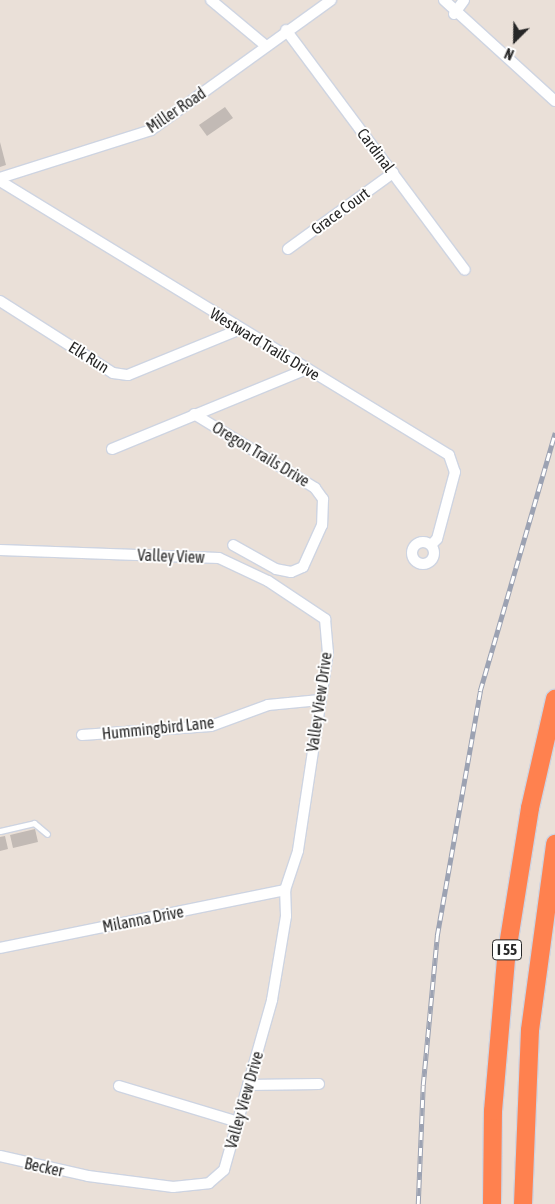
<!DOCTYPE html>
<style>
body{margin:0}
#map{position:relative;width:555px;height:1204px;overflow:hidden;background:#eae0d8;font-family:"Asap Condensed",sans-serif}
div>[style]{position:absolute}
.building>*{inset:0;background:#c2bab5}
.roads{filter:drop-shadow(1px 0 #ced4e1) drop-shadow(-1px 0 #ced4e1) drop-shadow(0 1px #ced4e1) drop-shadow(0 -1px #ced4e1)}
.service>*{height:5px;margin:-2.5px;padding:0 2.5px;transform-origin:2.5px;border-radius:2.5px;background:#fff}
.minor>*{height:10px;margin:-5px;padding:0 5px;transform-origin:5px;border-radius:5px;background:#fff}
.minor>.ring{margin:-5px;padding:0;box-sizing:content-box;background:none;border:10px solid #fff;border-radius:50%}
.motorway>*{height:18px;margin:-9px;padding:0 9px;transform-origin:9px;border-radius:9px;background:#ff814f}
.rail>*{height:4.5px;margin-top:-2.25px;transform-origin:0;background:repeating-linear-gradient(90deg,#fff 0 8px,#9ca2b2 0 16px);box-sizing:border-box;border-block:1px solid #9ca2b2}
span{translate:-50% -50%;white-space:nowrap;text-align:center;line-height:1.15;-webkit-text-stroke:4px #fff;paint-order:stroke}
.shield-label span{padding:1px 4px;background:#fff;border:1px solid;border-radius:4px;-webkit-text-stroke-width:0}
.shield-label{font-size:15px;color:#272727;font-weight:700}
.street-label{font-size:16px;color:#272727}
.north{position:absolute;left:490px;top:15px;width:50px;height:50px;-webkit-text-stroke:4px #fff;paint-order:stroke;rotate:203deg;font-size:14px;font-weight:700;line-height:20px;text-align:center;color:#272727}
.north::after{content:'';display:block;margin:auto;width:18px;height:22px;background:#272727;clip-path:polygon(50% 0,100% 100%,50% 72%,0 100%)}
</style>
<div id="map">
<div class="building">
<i style="clip-path:polygon(225px 107px,233px 118px,207px 136px,199px 125px)"></i>
<i style="clip-path:polygon(0 142px,6px 165px,0 167px)"></i>
<i style="clip-path:polygon(35px 829px,38px 842px,13px 848px,10px 835px)"></i>
<i style="clip-path:polygon(5px 836px,8px 849px,0 851px,0 837px)"></i>
</div>
<div class="roads">
<div class="service">
<i style="left:0;top:831px;width:35px;rotate:-13deg"></i>
<i style="left:34px;top:823px;width:17px;rotate:40deg"></i>
</div>
<div class="minor">
<i style="left:211px;top:0;width:72px;rotate:39.9deg"></i>
<i style="left:444px;top:0;width:150px;rotate:42.3deg"></i>
<i style="left:454px;top:14px;width:17px;rotate:-54deg"></i>
<i style="left:286px;top:30px;width:299px;rotate:53.3deg"></i>
<i style="left:0;top:178px;width:158px;rotate:-17.6deg"></i>
<i style="left:151px;top:130px;width:222px;rotate:-35.8deg"></i>
<i style="left:0;top:181px;width:526px;rotate:31.39deg"></i>
<i style="left:449px;top:455px;width:18px;rotate:71deg"></i>
<i style="left:455px;top:472px;width:69px;rotate:105deg"></i>
<i style="left:437px;top:539px;width:8px;rotate:135deg"></i>
<i style="left:288px;top:249px;width:130px;rotate:-35.9deg"></i>
<i style="left:0;top:301px;width:134px;rotate:32.5deg"></i>
<i style="left:113px;top:373px;width:15px;rotate:8deg"></i>
<i style="left:128px;top:375px;width:122px;rotate:-22.2deg"></i>
<i style="left:194px;top:414px;width:142px;rotate:31.4deg"></i>
<i style="left:315px;top:488px;width:14px;rotate:54deg"></i>
<i style="left:323px;top:499px;width:26px;rotate:92deg"></i>
<i style="left:322px;top:525px;width:46px;rotate:114.3deg"></i>
<i style="left:303px;top:567px;width:13px;rotate:157deg"></i>
<i style="left:291px;top:572px;width:15px;rotate:-169deg"></i>
<i style="left:276px;top:569px;width:49px;rotate:-150.8deg"></i>
<i style="left:112px;top:449px;width:211px;rotate:-22.3deg"></i>
<i class="ring" style="left:412px;top:542px;width:12px;height:12px"></i>
<i style="left:0;top:550px;width:219px;rotate:2.1deg"></i>
<i style="left:219px;top:558px;width:54px;rotate:25.1deg"></i>
<i style="left:268px;top:581px;width:69px;rotate:33.7deg"></i>
<i style="left:325px;top:619px;width:33px;rotate:85deg"></i>
<i style="left:328px;top:652px;width:201px;rotate:98.6deg"></i>
<i style="left:298px;top:851px;width:41px;rotate:108.4deg"></i>
<i style="left:82px;top:735px;width:129px;rotate:-4deg"></i>
<i style="left:211px;top:726px;width:61px;rotate:-20.2deg"></i>
<i style="left:268px;top:705px;width:52px;rotate:-5.5deg"></i>
<i style="left:0;top:948px;width:291px;rotate:-11.5deg"></i>
<i style="left:248px;top:1085px;width:71px;rotate:-0.8deg"></i>
<i style="left:119px;top:1086px;width:124px;rotate:16.8deg"></i>
<i style="left:0;top:1156px;width:90px;rotate:12.8deg"></i>
<i style="left:88px;top:1176px;width:86px;rotate:7.4deg"></i>
<i style="left:173px;top:1187px;width:36px;rotate:-6deg"></i>
<i style="left:209px;top:1183px;width:20px;rotate:-41deg"></i>
<i style="left:224px;top:1170px;width:177px;rotate:-74.2deg"></i>
<i style="left:272px;top:1000px;width:85px;rotate:-80.5deg"></i>
<i style="left:286px;top:916px;width:26px;rotate:-92deg"></i>
</div>
<div class="motorway">
<i style="left:492px;top:1204px;width:93px;rotate:-89.4deg"></i>
<i style="left:493px;top:1111px;width:154px;rotate:-85.1deg"></i>
<i style="left:506px;top:958px;width:152px;rotate:-80.9deg"></i>
<i style="left:530px;top:808px;width:112px;rotate:-77.1deg"></i>
<i style="left:523px;top:1204px;width:174px;rotate:-87.7deg"></i>
<i style="left:530px;top:1030px;width:188px;rotate:-82.3deg"></i>
</div>
</div>
<div class="rail">
<i style="left:418px;top:1204px;width:119px;rotate:-87.6deg"></i>
<i style="left:423px;top:1085px;width:150px;rotate:-84.6deg"></i>
<i style="left:437px;top:936px;width:249px;rotate:-80deg"></i>
<i style="left:480px;top:691px;width:269px;rotate:-73.8deg"></i>
</div>
<div class="shield-label">
<span style="left:507px;top:950px">I 55</span>
</div>
<div class="street-label">
<span style="left:176px;top:110px;rotate:-34deg">Miller Road</span>
<span style="left:376px;top:150px;rotate:53deg">Cardinal</span>
<span style="left:340px;top:211px;rotate:-36deg">Grace Court</span>
<span style="left:265px;top:344px;rotate:31deg">Westward Trails Drive</span>
<span style="left:89px;top:357px;rotate:32deg">Elk Run</span>
<span style="left:261px;top:454px;rotate:31deg">Oregon Trails Drive</span>
<span style="left:171px;top:556px;rotate:2deg">Valley View</span>
<span style="left:319px;top:702px;rotate:-82deg">Valley View Drive</span>
<span style="left:158px;top:728px;rotate:-6deg">Hummingbird Lane</span>
<span style="left:143px;top:919px;rotate:-11deg">Milanna Drive</span>
<span style="left:244px;top:1100px;rotate:-74deg">Valley View Drive</span>
<span style="left:44px;top:1167px;rotate:12deg">Becker</span>
</div>
<div class="north">N</div>
</div>
